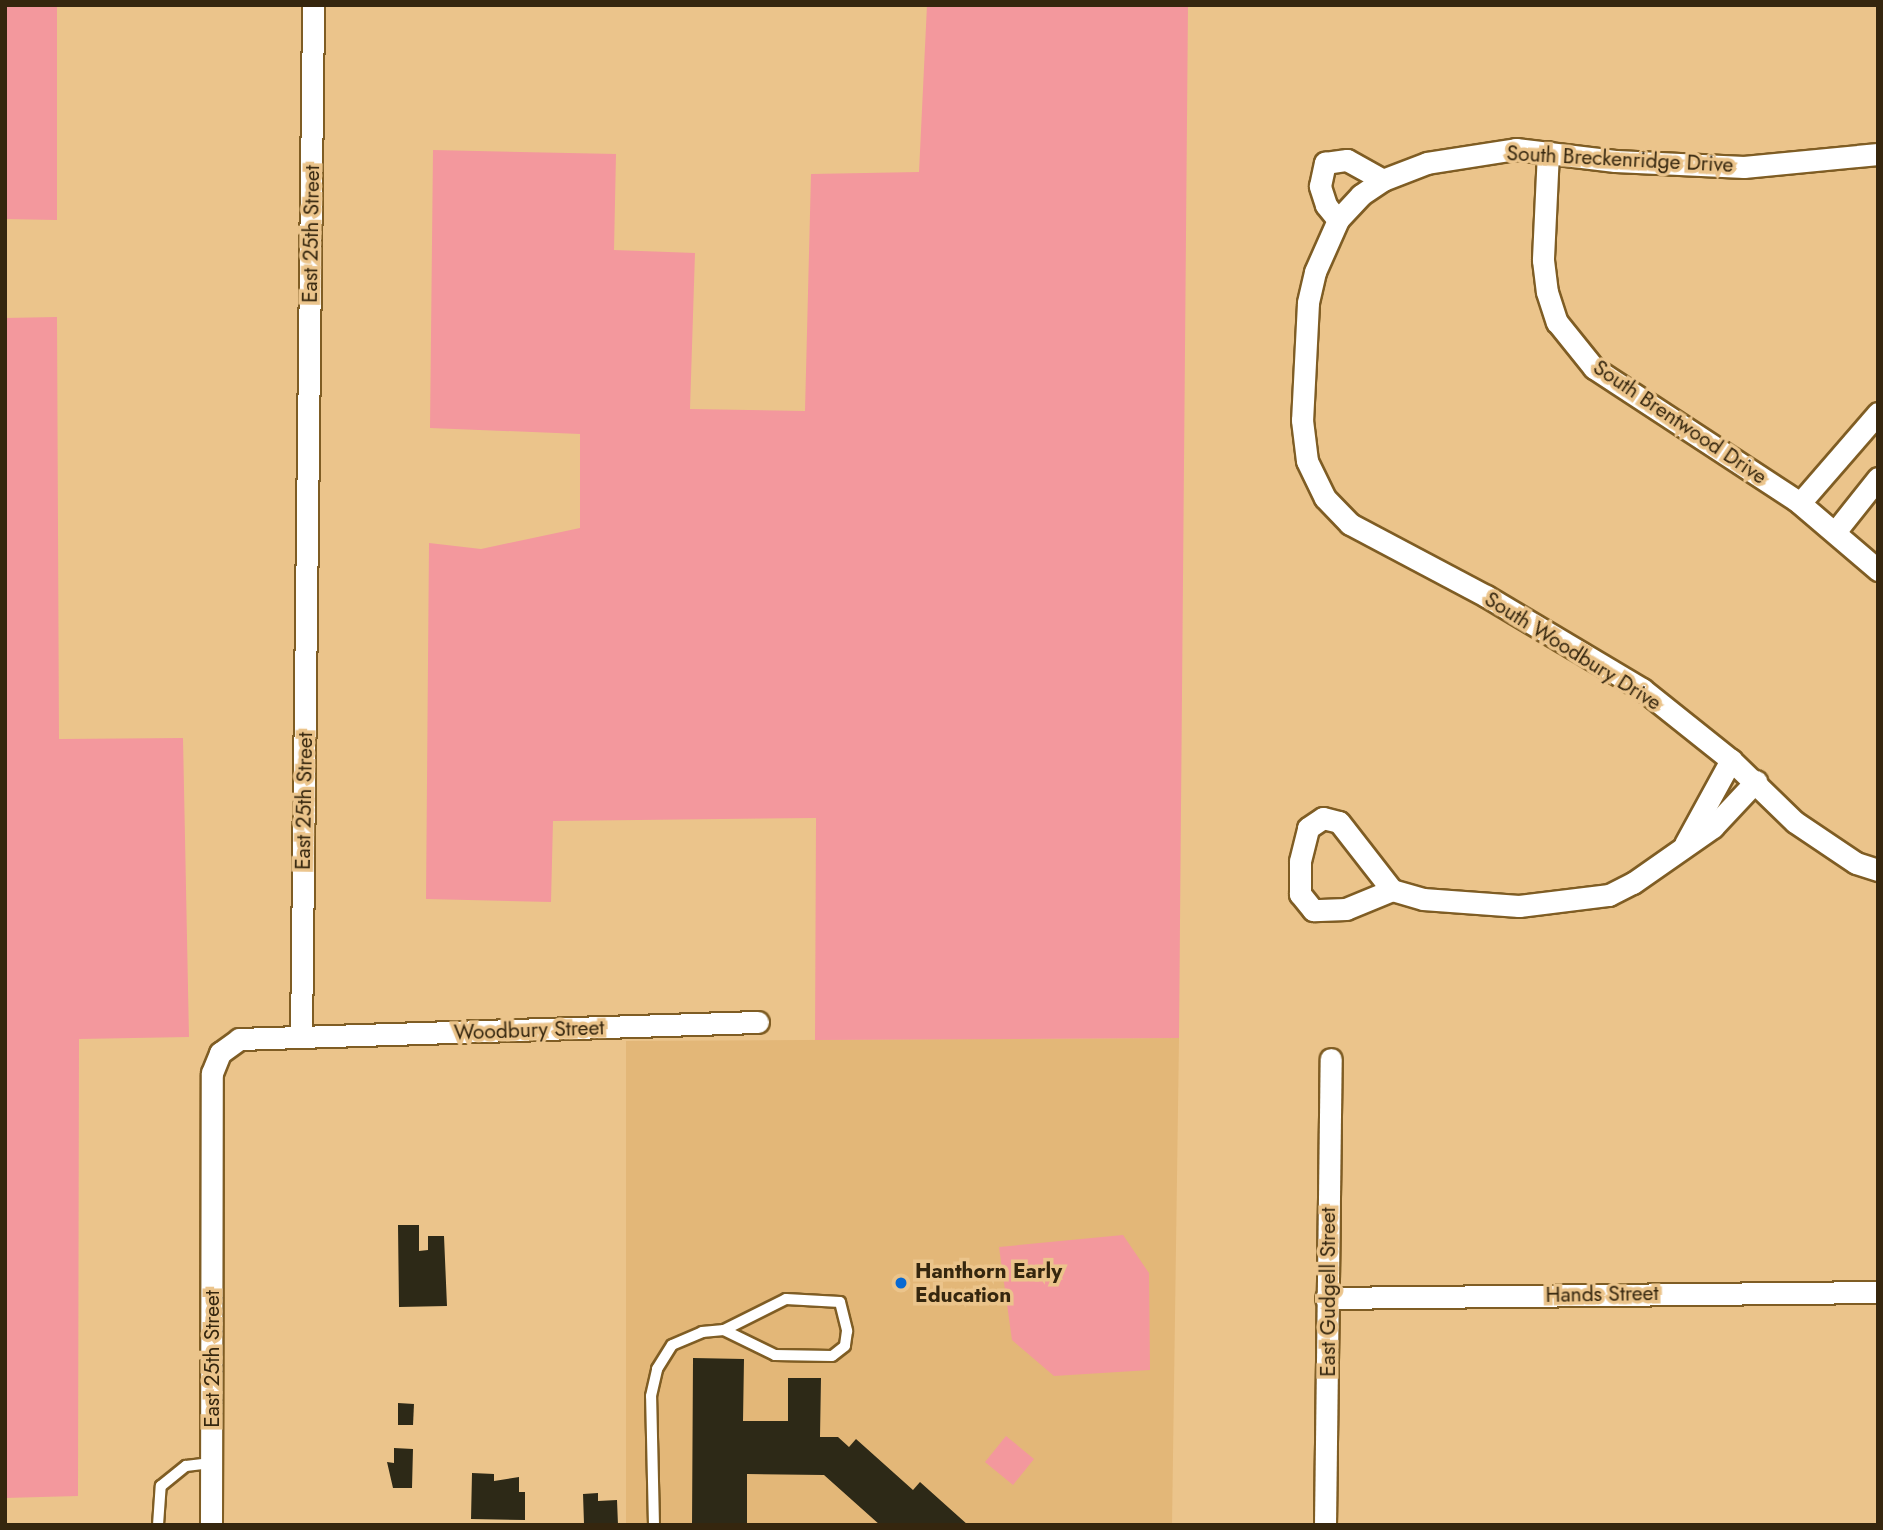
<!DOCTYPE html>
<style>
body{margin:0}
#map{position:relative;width:1883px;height:1530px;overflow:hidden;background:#ebc48b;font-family:Jost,sans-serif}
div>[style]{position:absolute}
.built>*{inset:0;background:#e3b778}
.green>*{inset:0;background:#f3989d}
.building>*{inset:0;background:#2d2917}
.roads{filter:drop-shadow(2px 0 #7f5d24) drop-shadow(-2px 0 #7f5d24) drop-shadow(0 2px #7f5d24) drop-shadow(0 -2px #7f5d24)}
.service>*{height:10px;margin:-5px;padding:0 5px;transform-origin:5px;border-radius:5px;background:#fff}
.minor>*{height:21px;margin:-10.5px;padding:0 10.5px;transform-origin:10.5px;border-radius:10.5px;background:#fff}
.dots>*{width:19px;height:19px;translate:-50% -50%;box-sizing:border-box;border:4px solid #ebc48b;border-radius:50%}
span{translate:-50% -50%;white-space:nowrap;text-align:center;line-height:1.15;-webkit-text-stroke:7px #ebc48b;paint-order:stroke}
.street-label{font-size:21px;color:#35260e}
.poi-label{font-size:21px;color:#35260e;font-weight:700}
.left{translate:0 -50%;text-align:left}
.frame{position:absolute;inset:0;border:7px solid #35260e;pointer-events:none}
</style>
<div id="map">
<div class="built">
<i style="clip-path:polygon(1179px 1038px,1172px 1525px,626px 1525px,626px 1041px)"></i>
</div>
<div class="green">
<i style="clip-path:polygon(5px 5px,57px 5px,57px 220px,5px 219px)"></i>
<i style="clip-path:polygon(927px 5px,1188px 5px,1179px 1038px,815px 1040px,816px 818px,553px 821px,551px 902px,426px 899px,429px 543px,481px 549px,580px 528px,580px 434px,430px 428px,433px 150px,616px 154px,614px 250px,695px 253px,690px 409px,805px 411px,811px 174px,919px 172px)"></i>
<i style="clip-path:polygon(57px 317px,59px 739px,183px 738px,189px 1037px,79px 1039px,78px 1496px,5px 1498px,5px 318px)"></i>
<i style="clip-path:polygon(1123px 1235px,1149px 1273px,1150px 1370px,1054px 1376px,1012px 1340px,999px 1247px)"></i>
<i style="clip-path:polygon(1006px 1436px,1034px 1459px,1013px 1485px,985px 1462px)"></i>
</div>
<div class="building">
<i style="clip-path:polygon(398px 1225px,419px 1225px,419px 1251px,428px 1250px,428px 1236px,444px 1236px,447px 1306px,399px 1307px)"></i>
<i style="clip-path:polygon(693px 1358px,744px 1359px,743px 1421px,788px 1421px,788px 1378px,821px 1378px,820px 1437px,838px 1437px,849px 1447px,856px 1439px,913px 1490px,920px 1482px,968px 1525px,880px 1525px,824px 1475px,747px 1474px,747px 1525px,692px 1525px)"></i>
<i style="clip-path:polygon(398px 1403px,414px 1404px,413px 1425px,398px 1425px)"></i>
<i style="clip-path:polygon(394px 1448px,413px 1449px,412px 1488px,393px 1488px,387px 1462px,394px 1463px)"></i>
<i style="clip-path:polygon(472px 1473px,494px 1474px,494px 1481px,519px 1477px,519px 1492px,525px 1492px,525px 1520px,471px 1519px)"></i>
<i style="clip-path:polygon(598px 1493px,598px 1501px,617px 1500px,618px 1525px,584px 1524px,583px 1494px)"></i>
</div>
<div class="roads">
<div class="service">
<i style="left:158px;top:1525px;width:39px;rotate:-86deg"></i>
<i style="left:161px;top:1486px;width:32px;rotate:-39deg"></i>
<i style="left:186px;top:1466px;width:25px;rotate:-7deg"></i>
<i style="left:654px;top:1525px;width:129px;rotate:-91.3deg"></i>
<i style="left:651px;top:1396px;width:28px;rotate:-77deg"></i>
<i style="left:657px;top:1369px;width:28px;rotate:-58deg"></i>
<i style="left:672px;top:1345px;width:33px;rotate:-23deg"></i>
<i style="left:702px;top:1332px;width:22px;rotate:-5deg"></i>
<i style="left:724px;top:1330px;width:69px;rotate:-26.6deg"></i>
<i style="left:786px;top:1299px;width:54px;rotate:3.2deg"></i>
<i style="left:840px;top:1302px;width:30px;rotate:76deg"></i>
<i style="left:847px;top:1331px;width:15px;rotate:98deg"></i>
<i style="left:845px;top:1346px;width:16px;rotate:142deg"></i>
<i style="left:832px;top:1356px;width:57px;rotate:-179deg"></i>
<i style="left:775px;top:1355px;width:57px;rotate:-153.9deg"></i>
</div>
<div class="minor">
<i style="left:1548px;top:152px;width:108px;rotate:92.7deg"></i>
<i style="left:1543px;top:260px;width:32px;rotate:83deg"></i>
<i style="left:1547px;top:292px;width:32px;rotate:72deg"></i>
<i style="left:1557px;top:322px;width:59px;rotate:51.2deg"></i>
<i style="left:1594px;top:368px;width:241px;rotate:33.2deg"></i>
<i style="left:1796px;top:500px;width:108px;rotate:40.5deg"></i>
<i style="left:1878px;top:154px;width:135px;rotate:174.5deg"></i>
<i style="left:1744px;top:167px;width:129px;rotate:-177.3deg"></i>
<i style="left:1615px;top:161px;width:100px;rotate:-173.1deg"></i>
<i style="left:1516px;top:149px;width:90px;rotate:171.1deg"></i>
<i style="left:1427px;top:163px;width:47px;rotate:158.9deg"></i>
<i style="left:1383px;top:180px;width:27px;rotate:146deg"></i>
<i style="left:1361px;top:195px;width:34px;rotate:133deg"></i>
<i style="left:1338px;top:220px;width:57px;rotate:113.9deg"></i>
<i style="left:1315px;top:272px;width:32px;rotate:103deg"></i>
<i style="left:1308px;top:303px;width:117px;rotate:92.9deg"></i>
<i style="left:1302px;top:420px;width:41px;rotate:83deg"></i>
<i style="left:1307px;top:461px;width:41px;rotate:64.1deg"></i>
<i style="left:1325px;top:498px;width:36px;rotate:46deg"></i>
<i style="left:1350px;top:524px;width:154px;rotate:27.9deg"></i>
<i style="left:1486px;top:596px;width:182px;rotate:30.8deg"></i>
<i style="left:1642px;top:689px;width:114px;rotate:38.6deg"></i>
<i style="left:1731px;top:760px;width:89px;rotate:44.1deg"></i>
<i style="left:1795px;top:822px;width:73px;rotate:33.9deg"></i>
<i style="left:1856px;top:863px;width:23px;rotate:18deg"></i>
<i style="left:1338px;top:220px;width:19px;rotate:-129deg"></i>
<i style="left:1326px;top:205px;width:20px;rotate:-108deg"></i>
<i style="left:1320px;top:186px;width:24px;rotate:-78deg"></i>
<i style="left:1325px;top:163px;width:22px;rotate:-8deg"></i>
<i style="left:1347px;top:160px;width:41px;rotate:29.1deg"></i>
<i style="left:1800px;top:503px;width:119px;rotate:-49.1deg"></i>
<i style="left:1835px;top:532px;width:69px;rotate:-51.5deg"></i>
<i style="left:1685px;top:844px;width:96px;rotate:-61.3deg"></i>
<i style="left:1392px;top:890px;width:50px;rotate:157.6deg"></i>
<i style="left:1346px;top:909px;width:33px;rotate:178deg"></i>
<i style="left:1313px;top:910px;width:21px;rotate:-129deg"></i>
<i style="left:1300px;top:894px;width:33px;rotate:-90deg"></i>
<i style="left:1300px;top:861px;width:34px;rotate:-76deg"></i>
<i style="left:1308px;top:828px;width:18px;rotate:-34deg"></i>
<i style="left:1323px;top:818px;width:16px;rotate:14deg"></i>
<i style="left:1339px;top:822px;width:86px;rotate:52.1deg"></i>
<i style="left:1392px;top:890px;width:32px;rotate:16deg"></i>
<i style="left:1423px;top:899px;width:96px;rotate:4.2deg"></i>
<i style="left:1519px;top:906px;width:91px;rotate:-7deg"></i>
<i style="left:1609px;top:895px;width:27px;rotate:-27deg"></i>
<i style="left:1633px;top:883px;width:98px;rotate:-35deg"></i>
<i style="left:1713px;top:827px;width:63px;rotate:-46.9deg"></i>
<i style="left:301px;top:1037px;width:1032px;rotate:-89.33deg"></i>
<i style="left:1326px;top:1298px;width:552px;rotate:-0.62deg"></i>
<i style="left:211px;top:1525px;width:452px;rotate:-89.9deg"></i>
<i style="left:212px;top:1073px;width:22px;rotate:-68deg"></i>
<i style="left:220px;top:1053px;width:24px;rotate:-36deg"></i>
<i style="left:239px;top:1039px;width:519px;rotate:-1.88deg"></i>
<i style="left:1325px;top:1525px;width:466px;rotate:-89.3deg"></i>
</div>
</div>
<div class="dots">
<i style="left:901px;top:1283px;background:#0869d2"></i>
</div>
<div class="street-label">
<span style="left:1620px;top:159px;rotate:3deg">South Breckenridge Drive</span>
<span style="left:311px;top:234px;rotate:-89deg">East 25th Street</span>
<span style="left:1680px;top:422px;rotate:34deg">South Brentwood Drive</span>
<span style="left:1573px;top:651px;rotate:32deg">South Woodbury Drive</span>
<span style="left:304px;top:801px;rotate:-89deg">East 25th Street</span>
<span style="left:529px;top:1030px;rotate:-2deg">Woodbury Street</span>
<span style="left:1328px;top:1292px;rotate:-90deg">East Gudgell Street</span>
<span style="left:1602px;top:1294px;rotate:-1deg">Hands Street</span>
<span style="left:212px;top:1359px;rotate:-90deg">East 25th Street</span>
</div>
<div class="poi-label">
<span class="left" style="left:915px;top:1283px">Hanthorn Early<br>Education</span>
</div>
<div class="frame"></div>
</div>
